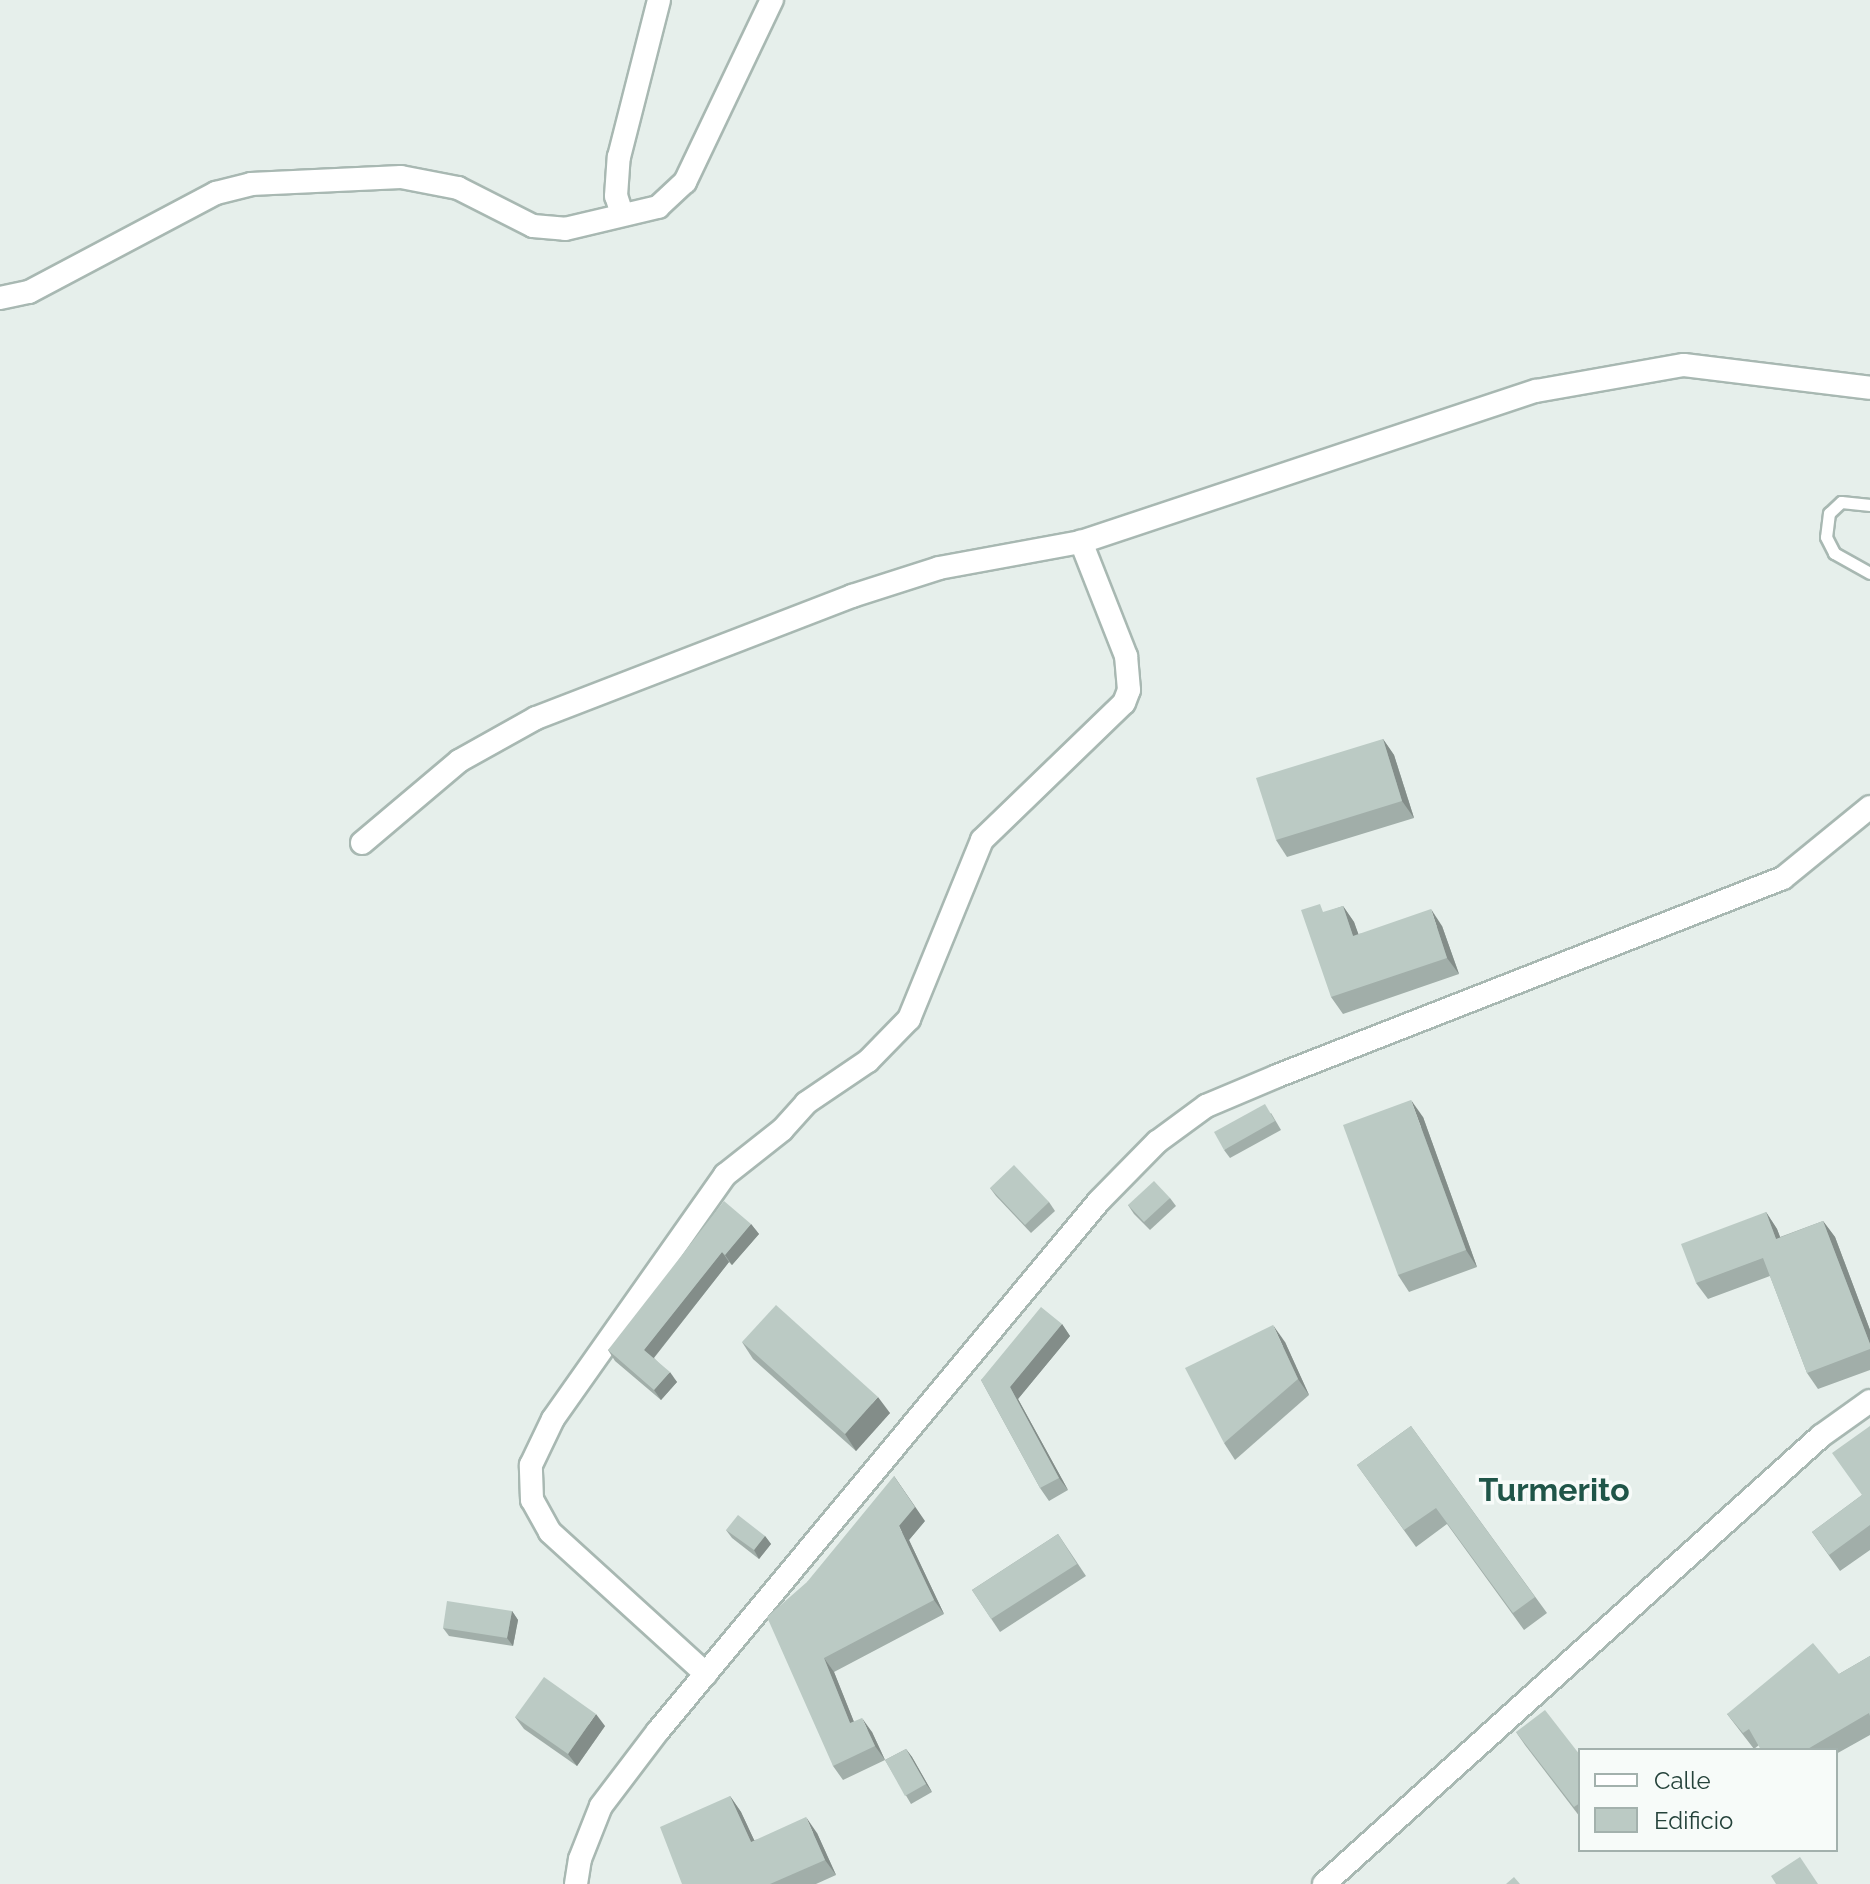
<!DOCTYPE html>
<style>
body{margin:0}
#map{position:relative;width:1870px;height:1884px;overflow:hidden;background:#e6efeb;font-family:Raleway,sans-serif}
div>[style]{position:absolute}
.roads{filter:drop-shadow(2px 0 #a8b8b2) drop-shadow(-2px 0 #a8b8b2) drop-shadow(0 2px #a8b8b2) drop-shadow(0 -2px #a8b8b2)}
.service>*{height:11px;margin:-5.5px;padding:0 5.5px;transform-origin:5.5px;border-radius:5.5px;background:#fff}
.minor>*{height:22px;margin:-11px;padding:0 11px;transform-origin:11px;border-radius:11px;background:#fff}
.wall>*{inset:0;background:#a1aea9}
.shaded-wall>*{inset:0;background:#838d89}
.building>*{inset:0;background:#bbcac4}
span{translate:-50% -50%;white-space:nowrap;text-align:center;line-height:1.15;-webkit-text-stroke:7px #f7fbf9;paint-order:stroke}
.quarter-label{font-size:32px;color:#1f5548;font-weight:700}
.legend{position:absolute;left:1578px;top:1748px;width:260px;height:104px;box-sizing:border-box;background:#f7fbf9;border:2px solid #a3b1ad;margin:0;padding:10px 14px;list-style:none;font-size:24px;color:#24423a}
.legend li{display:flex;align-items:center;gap:16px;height:40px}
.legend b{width:40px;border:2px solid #a3b1ad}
</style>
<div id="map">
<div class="roads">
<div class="service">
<i style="left:1870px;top:505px;width:29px;rotate:-174deg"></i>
<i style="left:1841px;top:502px;width:16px;rotate:137deg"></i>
<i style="left:1829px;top:513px;width:24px;rotate:97deg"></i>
<i style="left:1826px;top:537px;width:18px;rotate:63deg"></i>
<i style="left:1834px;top:553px;width:41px;rotate:29.1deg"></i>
</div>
<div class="minor">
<i style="left:622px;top:214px;width:19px;rotate:-108deg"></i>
<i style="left:616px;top:196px;width:39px;rotate:-86deg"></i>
<i style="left:619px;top:157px;width:162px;rotate:-75.7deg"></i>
<i style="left:0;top:298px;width:30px;rotate:-12deg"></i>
<i style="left:29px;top:292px;width:212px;rotate:-27.9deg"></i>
<i style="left:216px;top:193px;width:36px;rotate:-14deg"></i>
<i style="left:251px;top:184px;width:150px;rotate:-2.7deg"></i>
<i style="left:401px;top:177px;width:58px;rotate:10.9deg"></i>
<i style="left:458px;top:188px;width:84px;rotate:26.9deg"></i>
<i style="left:533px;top:226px;width:32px;rotate:5deg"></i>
<i style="left:565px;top:229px;width:96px;rotate:-13.3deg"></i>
<i style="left:658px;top:207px;width:37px;rotate:-43deg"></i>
<i style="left:685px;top:182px;width:202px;rotate:-64.5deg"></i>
<i style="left:362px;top:843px;width:127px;rotate:-40.2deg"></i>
<i style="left:459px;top:761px;width:88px;rotate:-29.2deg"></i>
<i style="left:536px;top:718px;width:339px;rotate:-21.1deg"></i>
<i style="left:852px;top:596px;width:91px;rotate:-17.8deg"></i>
<i style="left:939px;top:568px;width:144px;rotate:-10.4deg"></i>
<i style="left:706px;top:1674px;width:211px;rotate:-137.7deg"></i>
<i style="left:550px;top:1532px;width:37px;rotate:-119deg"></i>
<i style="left:532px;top:1500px;width:35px;rotate:-92deg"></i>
<i style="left:531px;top:1465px;width:51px;rotate:-64.4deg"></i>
<i style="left:553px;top:1419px;width:299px;rotate:-54.8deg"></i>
<i style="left:725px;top:1175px;width:73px;rotate:-38.3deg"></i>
<i style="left:782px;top:1130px;width:36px;rotate:-48deg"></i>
<i style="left:806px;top:1103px;width:75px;rotate:-34.1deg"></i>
<i style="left:868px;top:1061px;width:59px;rotate:-45.7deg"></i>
<i style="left:909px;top:1019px;width:193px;rotate:-67.8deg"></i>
<i style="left:982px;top:840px;width:197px;rotate:-44deg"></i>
<i style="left:1124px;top:703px;width:14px;rotate:-69deg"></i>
<i style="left:1129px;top:690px;width:34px;rotate:-95deg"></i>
<i style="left:1126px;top:656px;width:123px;rotate:-111.5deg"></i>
<i style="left:1081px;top:542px;width:479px;rotate:-18.4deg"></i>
<i style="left:1536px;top:391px;width:150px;rotate:-10deg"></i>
<i style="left:1684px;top:365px;width:187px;rotate:7deg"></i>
<i style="left:576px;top:1884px;width:25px;rotate:-81deg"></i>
<i style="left:580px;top:1859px;width:57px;rotate:-68.4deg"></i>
<i style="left:601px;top:1806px;width:94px;rotate:-52.8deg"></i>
<i style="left:658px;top:1731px;width:689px;rotate:-50.24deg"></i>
<i style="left:1099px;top:1201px;width:83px;rotate:-45.5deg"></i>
<i style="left:1157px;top:1142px;width:61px;rotate:-36.3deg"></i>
<i style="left:1206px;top:1106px;width:77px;rotate:-22.9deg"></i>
<i style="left:1277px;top:1076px;width:543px;rotate:-21.37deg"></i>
<i style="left:1783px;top:878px;width:112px;rotate:-39.2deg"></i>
<i style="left:1324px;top:1884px;width:669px;rotate:-42.03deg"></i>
<i style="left:1821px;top:1436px;width:60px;rotate:-35.5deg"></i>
</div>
</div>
<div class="wall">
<i style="clip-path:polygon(1383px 739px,1394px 755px,1414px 818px,1287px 857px,1276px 840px)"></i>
<i style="clip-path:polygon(1343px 906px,1354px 922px,1358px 934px,1442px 926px,1459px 974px,1343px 1014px,1331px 997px,1326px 912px)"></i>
<i style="clip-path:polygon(1271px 1113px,1281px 1130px,1230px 1158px,1224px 1150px)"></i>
<i style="clip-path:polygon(1423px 1117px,1477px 1267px,1409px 1292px,1398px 1275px)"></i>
<i style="clip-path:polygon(990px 1188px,1049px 1202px,1055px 1211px,1031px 1233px,996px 1196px)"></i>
<i style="clip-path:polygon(1170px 1198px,1176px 1206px,1150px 1230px,1134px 1214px,1128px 1205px)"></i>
<i style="clip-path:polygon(1766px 1212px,1777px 1229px,1780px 1237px,1823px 1221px,1835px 1237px,1870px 1330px,1870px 1370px,1818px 1389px,1807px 1373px,1770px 1276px,1708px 1299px,1696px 1283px)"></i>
<i style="clip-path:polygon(751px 1224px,759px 1234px,732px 1265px,729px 1262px,654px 1358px,677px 1382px,661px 1400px,615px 1361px,608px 1350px)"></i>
<i style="clip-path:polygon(1062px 1324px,1070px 1336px,1018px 1399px,1068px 1490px,1049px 1501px,1040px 1488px,981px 1380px)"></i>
<i style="clip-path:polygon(742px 1342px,890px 1413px,856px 1451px,753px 1359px)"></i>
<i style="clip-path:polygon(1285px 1342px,1309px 1395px,1235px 1460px,1224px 1443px)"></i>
<i style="clip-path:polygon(1411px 1426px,1547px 1613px,1524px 1630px,1447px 1524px,1416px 1547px,1357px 1465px)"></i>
<i style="clip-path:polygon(1870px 1426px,1870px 1550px,1840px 1571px,1812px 1532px,1862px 1495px)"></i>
<i style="clip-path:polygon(925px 1521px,909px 1540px,944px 1614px,834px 1672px,854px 1722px,872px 1732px,885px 1760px,906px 1749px,912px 1757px,932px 1792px,911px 1804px,885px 1760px,843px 1780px,833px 1766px,807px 1582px)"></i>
<i style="clip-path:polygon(726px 1530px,765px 1536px,771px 1544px,759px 1559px,732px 1538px)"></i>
<i style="clip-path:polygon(1058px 1534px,1086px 1576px,1000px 1632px,972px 1590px)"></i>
<i style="clip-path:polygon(512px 1611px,518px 1620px,513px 1646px,449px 1636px,443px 1628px)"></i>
<i style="clip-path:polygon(1870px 1656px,1870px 1735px,1836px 1754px,1836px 1750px,1761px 1750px,1759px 1745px,1754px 1749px,1727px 1714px,1839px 1674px)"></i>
<i style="clip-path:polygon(515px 1717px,605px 1726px,577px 1766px,524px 1729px)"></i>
<i style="clip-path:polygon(1516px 1732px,1580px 1755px,1580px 1817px,1525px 1745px)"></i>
<i style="clip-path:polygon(730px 1796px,741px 1812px,754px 1840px,817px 1833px,836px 1875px,816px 1884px,682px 1884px)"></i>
</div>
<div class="shaded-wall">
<i style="clip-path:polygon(1383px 739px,1394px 755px,1414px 818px,1402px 801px)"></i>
<i style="clip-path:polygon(1343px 906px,1354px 922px,1365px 952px,1353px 936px)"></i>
<i style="clip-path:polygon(1431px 909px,1442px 926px,1459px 974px,1447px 958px)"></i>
<i style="clip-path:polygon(1411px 1100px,1423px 1117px,1477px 1267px,1466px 1250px)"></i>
<i style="clip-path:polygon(1766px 1212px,1777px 1229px,1787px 1255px,1776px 1239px)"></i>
<i style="clip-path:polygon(1823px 1221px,1835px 1237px,1870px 1330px,1870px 1344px)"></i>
<i style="clip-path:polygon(751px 1224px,759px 1234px,732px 1265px,725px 1255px)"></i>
<i style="clip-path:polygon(722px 1252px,729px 1262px,652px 1360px,644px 1350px)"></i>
<i style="clip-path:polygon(1062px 1324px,1070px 1336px,1018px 1399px,1068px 1490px,1059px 1478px,1010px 1387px)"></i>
<i style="clip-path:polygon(1273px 1325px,1285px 1342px,1309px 1395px,1298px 1379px)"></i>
<i style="clip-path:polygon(670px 1372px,677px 1382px,661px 1400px,654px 1390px)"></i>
<i style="clip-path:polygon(878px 1397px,890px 1413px,856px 1451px,845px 1434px)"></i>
<i style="clip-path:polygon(894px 1476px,925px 1521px,909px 1540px,944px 1614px,934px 1600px,899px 1526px)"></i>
<i style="clip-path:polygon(765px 1536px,771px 1544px,759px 1559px,754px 1550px)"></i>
<i style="clip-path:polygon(512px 1611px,518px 1620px,513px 1646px,507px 1638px)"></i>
<i style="clip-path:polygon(824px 1658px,834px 1672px,860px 1737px,850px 1723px)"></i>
<i style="clip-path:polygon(596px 1714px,605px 1726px,577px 1766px,568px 1754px)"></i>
<i style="clip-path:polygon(862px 1718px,872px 1732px,885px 1760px,875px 1746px)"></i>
<i style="clip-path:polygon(906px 1749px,912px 1757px,932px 1792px,926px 1784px)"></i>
<i style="clip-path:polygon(730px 1796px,741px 1812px,762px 1857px,751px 1842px)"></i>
<i style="clip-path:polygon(806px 1817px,817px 1833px,836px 1875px,825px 1860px)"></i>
</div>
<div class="building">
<i style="clip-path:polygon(1383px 739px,1402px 801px,1276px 840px,1256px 778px)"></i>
<i style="clip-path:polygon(1320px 904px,1323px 912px,1343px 906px,1353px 936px,1431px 909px,1447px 958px,1331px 997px,1301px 910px)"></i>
<i style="clip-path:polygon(1411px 1100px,1466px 1250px,1398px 1275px,1343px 1125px)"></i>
<i style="clip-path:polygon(1265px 1104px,1275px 1121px,1224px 1150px,1214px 1132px)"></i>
<i style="clip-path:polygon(1014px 1165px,1049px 1202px,1025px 1225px,990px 1188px)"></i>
<i style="clip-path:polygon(1154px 1181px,1170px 1198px,1144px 1222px,1128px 1205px)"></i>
<i style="clip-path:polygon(724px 1201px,751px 1224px,725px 1255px,722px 1252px,644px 1350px,670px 1372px,654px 1390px,608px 1350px)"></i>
<i style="clip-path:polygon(1766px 1212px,1776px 1239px,1823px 1221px,1870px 1344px,1870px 1349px,1807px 1373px,1763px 1258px,1696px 1283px,1681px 1244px)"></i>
<i style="clip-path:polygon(776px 1305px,878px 1397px,845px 1434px,742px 1342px)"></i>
<i style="clip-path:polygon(1041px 1307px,1062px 1324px,1010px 1387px,1059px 1478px,1040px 1488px,981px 1380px)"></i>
<i style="clip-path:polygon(1273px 1325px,1298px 1379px,1224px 1443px,1185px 1368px)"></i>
<i style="clip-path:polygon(1411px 1426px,1535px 1597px,1513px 1613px,1436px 1508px,1404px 1530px,1357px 1465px)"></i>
<i style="clip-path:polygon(1870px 1426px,1870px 1525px,1829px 1555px,1812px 1532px,1862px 1495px,1832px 1453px)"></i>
<i style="clip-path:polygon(894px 1476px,915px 1507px,899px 1526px,934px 1600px,824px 1658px,850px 1723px,862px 1718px,875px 1746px,833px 1766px,767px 1617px,807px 1582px)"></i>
<i style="clip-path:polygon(738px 1515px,765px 1536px,754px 1550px,726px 1530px)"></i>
<i style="clip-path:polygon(1058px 1534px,1077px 1564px,991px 1619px,972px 1590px)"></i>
<i style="clip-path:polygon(447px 1601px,512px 1611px,507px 1638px,443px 1628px)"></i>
<i style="clip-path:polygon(1813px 1643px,1839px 1674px,1870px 1656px,1870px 1716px,1869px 1713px,1806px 1750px,1761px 1750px,1749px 1729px,1743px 1733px,1727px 1714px)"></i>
<i style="clip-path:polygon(544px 1677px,596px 1714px,568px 1754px,515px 1717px)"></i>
<i style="clip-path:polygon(1545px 1710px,1580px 1755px,1580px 1803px,1574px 1807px,1516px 1732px)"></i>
<i style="clip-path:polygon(906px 1749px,926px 1784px,905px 1796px,885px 1760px)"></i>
<i style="clip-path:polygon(730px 1796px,751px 1842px,806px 1817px,825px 1860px,770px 1884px,682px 1884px,660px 1827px)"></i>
<i style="clip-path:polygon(1800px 1857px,1818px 1884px,1776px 1884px,1771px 1876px)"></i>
<i style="clip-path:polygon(1514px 1877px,1520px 1884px,1506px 1884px)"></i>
</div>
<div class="quarter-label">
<span style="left:1554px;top:1490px">Turmerito</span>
</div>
<ul class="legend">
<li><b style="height:10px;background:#fff"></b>Calle</li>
<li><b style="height:22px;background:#bbcac4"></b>Edificio</li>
</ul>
</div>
